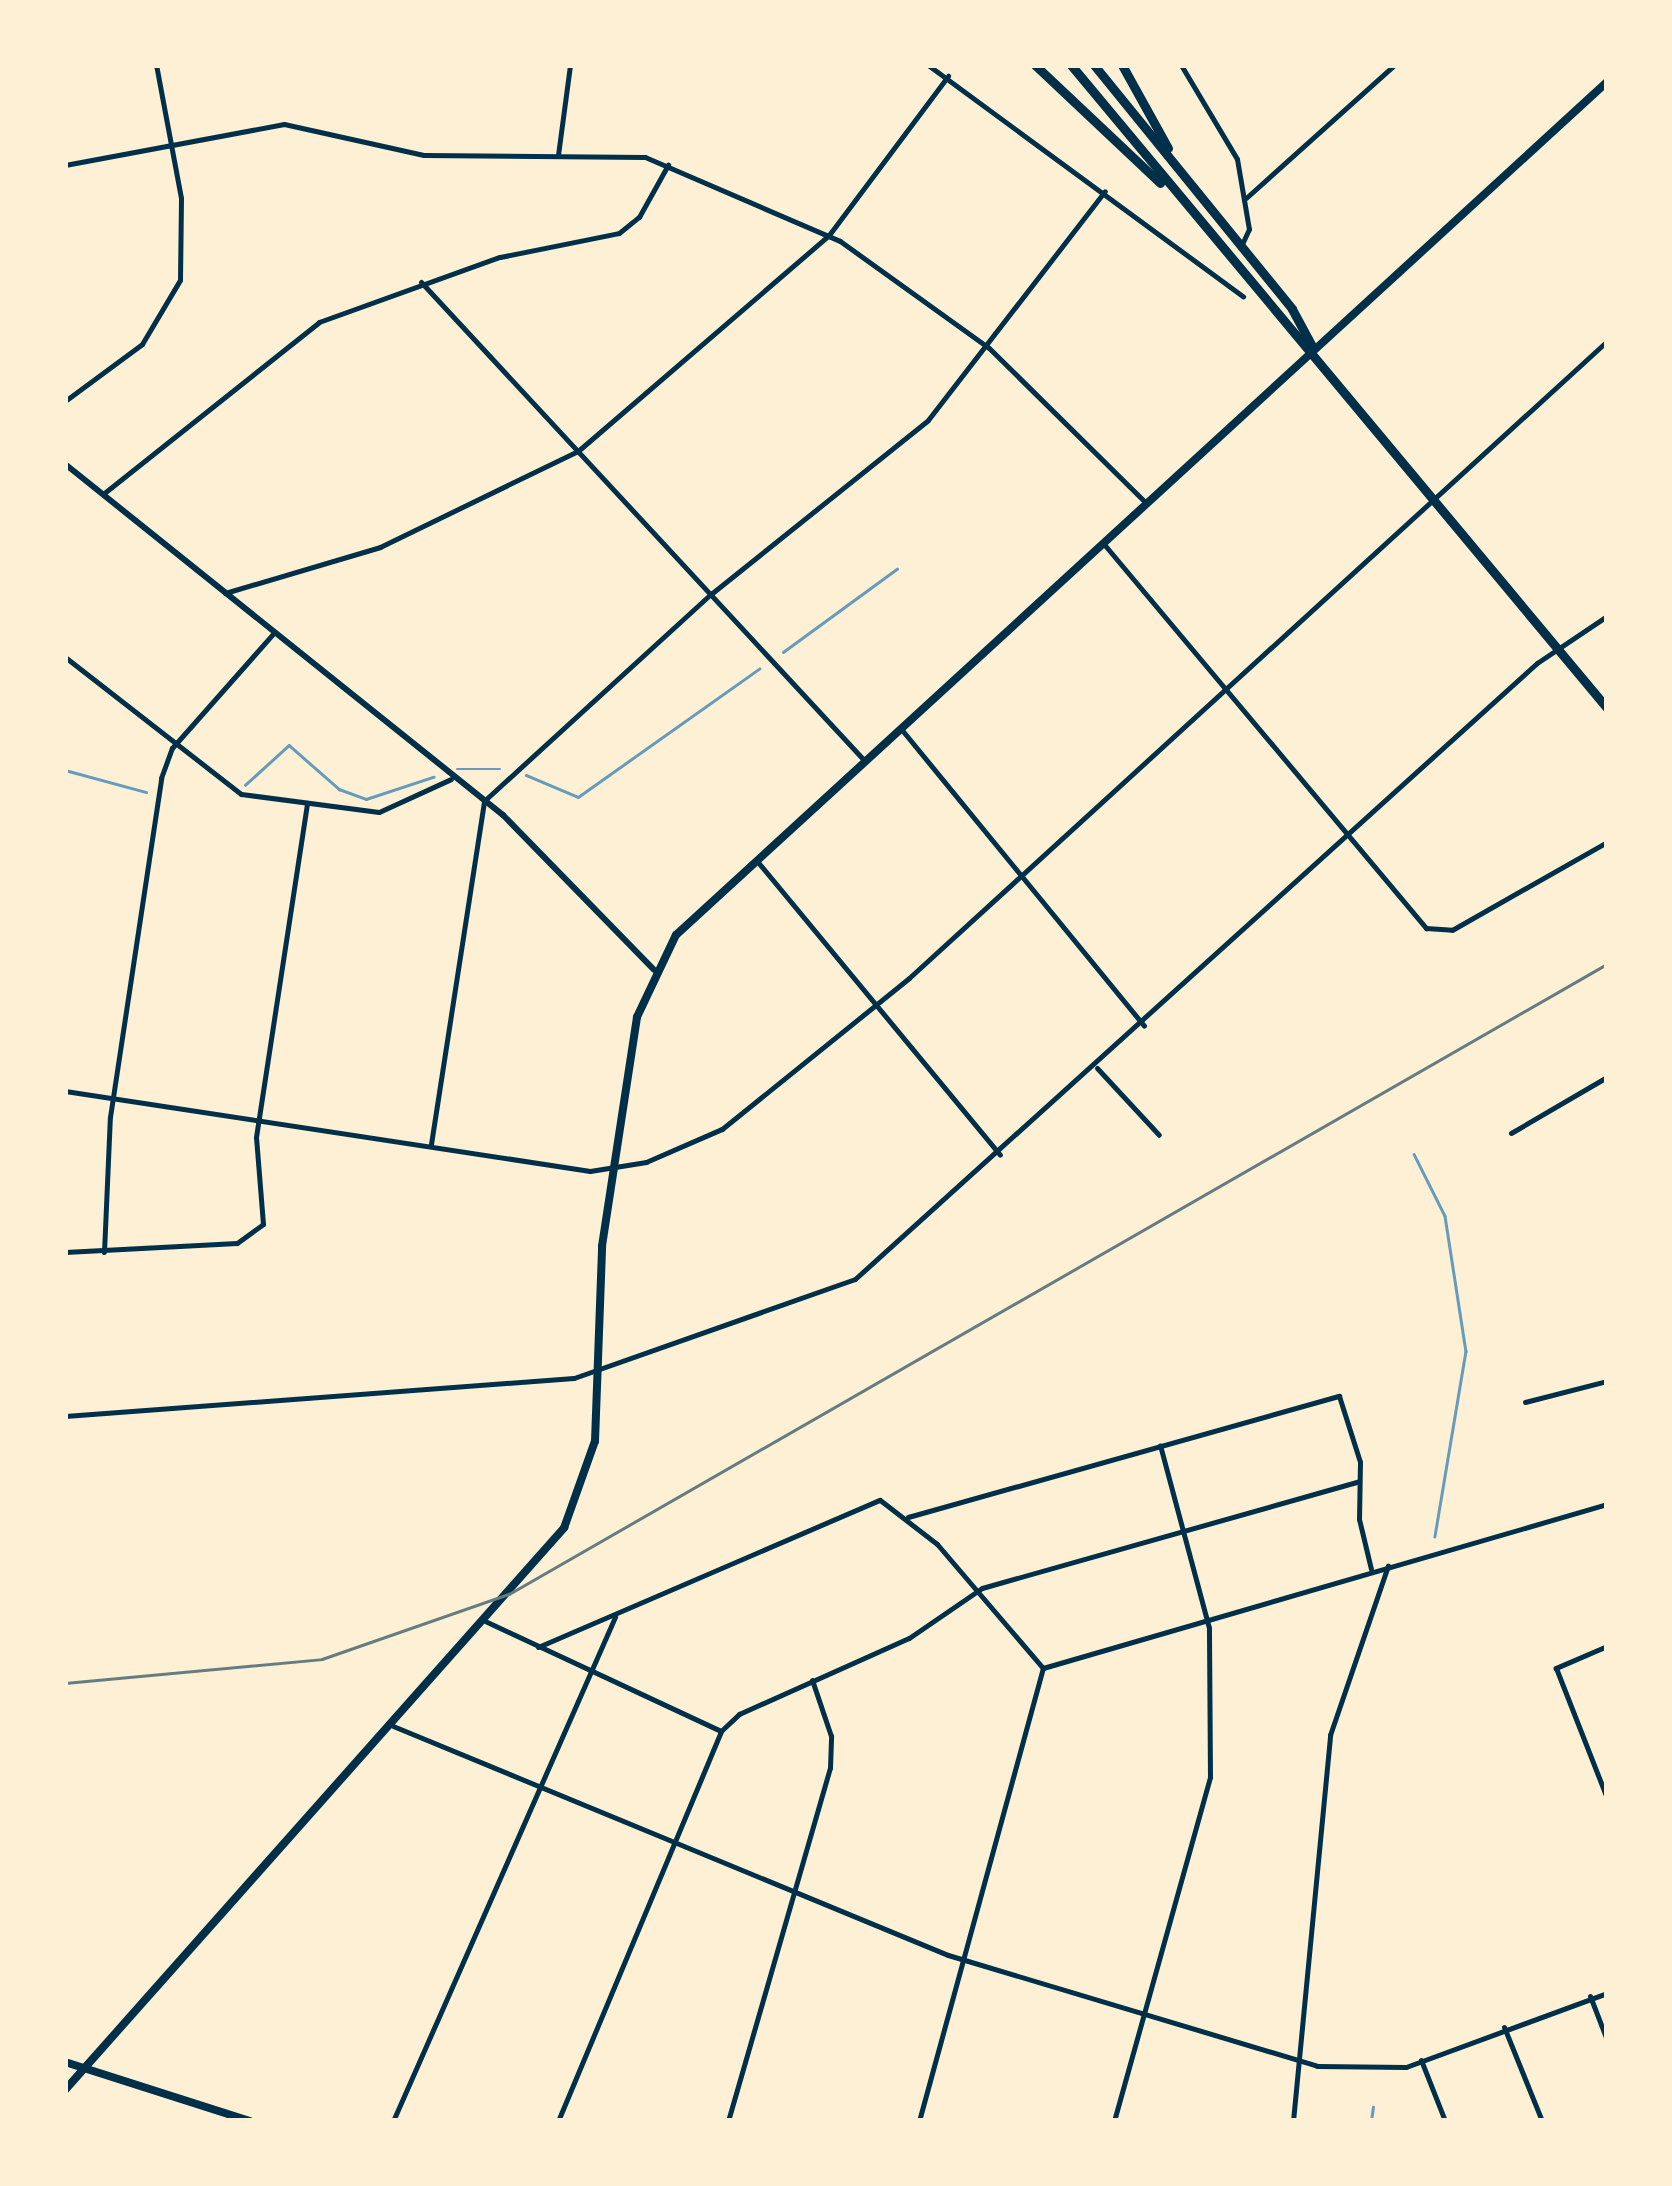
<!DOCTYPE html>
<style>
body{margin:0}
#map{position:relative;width:1672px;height:2186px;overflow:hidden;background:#fdf0d5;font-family:"IBM Plex Sans",sans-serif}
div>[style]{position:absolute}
.stream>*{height:2.5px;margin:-1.25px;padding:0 1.25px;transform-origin:1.25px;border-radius:1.25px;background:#669bbc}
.minor>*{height:5px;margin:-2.5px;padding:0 2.5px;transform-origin:2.5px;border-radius:2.5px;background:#003049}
.tertiary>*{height:6px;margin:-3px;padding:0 3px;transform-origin:3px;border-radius:3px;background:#003049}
.secondary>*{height:8px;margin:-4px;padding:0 4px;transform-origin:4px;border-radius:4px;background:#003049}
.trunk>*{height:9px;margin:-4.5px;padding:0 4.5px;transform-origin:4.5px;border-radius:4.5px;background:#003049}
.rail>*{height:2.5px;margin:-1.25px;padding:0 1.25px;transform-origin:1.25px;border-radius:1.25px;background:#657d81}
span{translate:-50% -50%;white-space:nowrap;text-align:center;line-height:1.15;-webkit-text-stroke:10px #fdf0d5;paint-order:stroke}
.frame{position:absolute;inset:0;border:68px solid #fdf0d5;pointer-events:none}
</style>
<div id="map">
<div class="stream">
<i style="left:783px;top:652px;width:141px;rotate:-36.1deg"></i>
<i style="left:457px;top:769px;width:43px"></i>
<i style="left:65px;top:770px;width:84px;rotate:15.2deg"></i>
<i style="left:526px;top:775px;width:56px;rotate:22.9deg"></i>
<i style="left:578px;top:797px;width:222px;rotate:-35.3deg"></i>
<i style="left:245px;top:785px;width:59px;rotate:-42.3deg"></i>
<i style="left:289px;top:745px;width:67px;rotate:41.3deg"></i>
<i style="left:339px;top:789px;width:29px;rotate:20deg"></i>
<i style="left:366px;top:799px;width:71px;rotate:-18.2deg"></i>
<i style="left:1414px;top:1154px;width:69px;rotate:63.4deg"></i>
<i style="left:1445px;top:1216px;width:137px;rotate:81.2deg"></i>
<i style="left:1466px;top:1351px;width:188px;rotate:99.5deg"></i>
<i style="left:1371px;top:2121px;width:14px;rotate:-82deg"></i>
</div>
<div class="minor">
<i style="left:928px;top:65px;width:391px;rotate:36.3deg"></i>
<i style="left:1181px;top:65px;width:109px;rotate:59.2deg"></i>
<i style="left:1237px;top:159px;width:71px;rotate:80.3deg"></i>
<i style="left:1249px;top:229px;width:19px;rotate:115deg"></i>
<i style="left:558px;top:155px;width:91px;rotate:-82.4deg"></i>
<i style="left:65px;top:165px;width:223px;rotate:-10.6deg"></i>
<i style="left:284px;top:124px;width:143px;rotate:12.5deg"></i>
<i style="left:424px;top:155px;width:221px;rotate:0.5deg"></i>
<i style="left:645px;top:157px;width:212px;rotate:23.3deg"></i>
<i style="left:840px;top:241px;width:183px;rotate:35.7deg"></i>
<i style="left:989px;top:348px;width:221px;rotate:44.6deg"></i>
<i style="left:1246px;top:198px;width:199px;rotate:-41.9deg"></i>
<i style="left:421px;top:282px;width:652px;rotate:47.18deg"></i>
<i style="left:65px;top:401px;width:96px;rotate:-36.5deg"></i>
<i style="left:142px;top:344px;width:74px;rotate:-59.3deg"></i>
<i style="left:180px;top:280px;width:82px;rotate:-89.3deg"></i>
<i style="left:181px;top:198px;width:135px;rotate:-100.6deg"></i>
<i style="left:103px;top:494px;width:276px;rotate:-38.5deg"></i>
<i style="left:319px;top:322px;width:192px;rotate:-19.8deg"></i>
<i style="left:500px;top:257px;width:121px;rotate:-11.4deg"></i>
<i style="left:619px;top:233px;width:26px;rotate:-39deg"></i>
<i style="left:639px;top:217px;width:60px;rotate:-60.9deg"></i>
<i style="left:1103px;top:543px;width:503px;rotate:50deg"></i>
<i style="left:1426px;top:928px;width:26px;rotate:4deg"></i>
<i style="left:1452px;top:930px;width:178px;rotate:-29.6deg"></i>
<i style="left:225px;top:593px;width:162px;rotate:-16.5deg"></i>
<i style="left:380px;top:547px;width:220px;rotate:-25.9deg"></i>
<i style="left:578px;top:451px;width:331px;rotate:-40.7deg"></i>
<i style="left:829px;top:235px;width:199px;rotate:-53.2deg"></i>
<i style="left:65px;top:657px;width:223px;rotate:37.9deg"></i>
<i style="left:241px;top:794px;width:139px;rotate:7.4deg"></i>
<i style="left:379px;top:812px;width:79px;rotate:-24.6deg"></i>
<i style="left:902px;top:730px;width:382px;rotate:50.7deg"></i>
<i style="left:757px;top:861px;width:381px;rotate:50.4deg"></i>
<i style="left:1097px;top:1068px;width:91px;rotate:47.2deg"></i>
<i style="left:65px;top:1091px;width:531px;rotate:8.66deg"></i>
<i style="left:590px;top:1171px;width:57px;rotate:-9.1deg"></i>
<i style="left:646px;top:1162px;width:83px;rotate:-23.5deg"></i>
<i style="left:722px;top:1129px;width:240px;rotate:-38.9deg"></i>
<i style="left:909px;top:978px;width:945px;rotate:-42.38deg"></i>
<i style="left:1511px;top:1133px;width:111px;rotate:-30.3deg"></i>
<i style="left:431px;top:1144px;width:347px;rotate:-81.2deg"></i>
<i style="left:484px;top:801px;width:307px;rotate:-42.4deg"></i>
<i style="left:711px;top:594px;width:278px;rotate:-38.7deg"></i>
<i style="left:928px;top:420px;width:289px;rotate:-52.3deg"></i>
<i style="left:65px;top:1252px;width:172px;rotate:-3deg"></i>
<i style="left:237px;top:1243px;width:32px;rotate:-36deg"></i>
<i style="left:263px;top:1224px;width:87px;rotate:-94.6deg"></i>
<i style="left:256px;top:1137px;width:338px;rotate:-81.3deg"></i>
<i style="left:104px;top:1252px;width:135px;rotate:-87.5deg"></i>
<i style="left:110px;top:1117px;width:343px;rotate:-81.4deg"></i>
<i style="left:161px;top:778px;width:32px;rotate:-70deg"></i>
<i style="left:172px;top:748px;width:152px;rotate:-48.5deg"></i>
<i style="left:1525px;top:1402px;width:85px;rotate:-14.4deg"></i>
<i style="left:65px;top:1416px;width:510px;rotate:-4.27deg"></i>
<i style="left:574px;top:1378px;width:298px;rotate:-19.4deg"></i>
<i style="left:855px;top:1279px;width:919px;rotate:-42.09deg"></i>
<i style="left:1537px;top:663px;width:84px;rotate:-33.9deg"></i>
<i style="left:908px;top:1517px;width:448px;rotate:-15.7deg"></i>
<i style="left:1339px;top:1396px;width:69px;rotate:72.3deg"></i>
<i style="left:1360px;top:1462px;width:57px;rotate:91deg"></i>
<i style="left:1359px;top:1519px;width:51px;rotate:76.5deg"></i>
<i style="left:485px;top:1621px;width:260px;rotate:25deg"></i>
<i style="left:1607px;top:1646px;width:56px;rotate:156.7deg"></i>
<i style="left:1556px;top:1668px;width:140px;rotate:68.6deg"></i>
<i style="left:538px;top:1647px;width:372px;rotate:-23.3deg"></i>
<i style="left:880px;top:1500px;width:72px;rotate:37.7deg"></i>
<i style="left:937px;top:1544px;width:163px;rotate:49.5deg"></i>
<i style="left:1043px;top:1668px;width:587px;rotate:-16.21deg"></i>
<i style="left:393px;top:1726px;width:600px;rotate:22.42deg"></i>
<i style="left:948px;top:1955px;width:385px;rotate:16.7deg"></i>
<i style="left:1317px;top:2066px;width:89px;rotate:0.6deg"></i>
<i style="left:1406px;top:2067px;width:214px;rotate:-20.2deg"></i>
<i style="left:1590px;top:1996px;width:47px;rotate:68.9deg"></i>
<i style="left:1504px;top:2027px;width:101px;rotate:68deg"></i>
<i style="left:1421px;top:2060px;width:66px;rotate:68.5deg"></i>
<i style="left:393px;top:2121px;width:551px;rotate:-66.23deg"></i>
<i style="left:558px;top:2121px;width:423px;rotate:-67.3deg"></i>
<i style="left:721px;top:1731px;width:25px;rotate:-43deg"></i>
<i style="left:739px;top:1714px;width:186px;rotate:-24.1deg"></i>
<i style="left:909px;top:1638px;width:88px;rotate:-34.4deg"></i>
<i style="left:982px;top:1588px;width:392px;rotate:-15.8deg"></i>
<i style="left:728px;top:2121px;width:367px;rotate:-73.9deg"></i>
<i style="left:830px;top:1768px;width:32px;rotate:-88deg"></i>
<i style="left:831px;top:1736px;width:59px;rotate:-108.7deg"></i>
<i style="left:919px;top:2121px;width:470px;rotate:-74.7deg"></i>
<i style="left:1114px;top:2121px;width:357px;rotate:-74.4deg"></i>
<i style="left:1210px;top:1777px;width:149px;rotate:-90.4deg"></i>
<i style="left:1209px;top:1628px;width:189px;rotate:-105deg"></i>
<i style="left:1293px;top:2121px;width:388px;rotate:-84.5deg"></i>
<i style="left:1330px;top:1735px;width:179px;rotate:-71.1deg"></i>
</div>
<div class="tertiary">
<i style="left:65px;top:464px;width:561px;rotate:38.71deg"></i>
<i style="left:503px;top:815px;width:216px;rotate:45.7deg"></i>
</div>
<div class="secondary">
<i style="left:65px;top:2062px;width:194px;rotate:17.7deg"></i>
<i style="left:65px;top:2090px;width:752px;rotate:-48.4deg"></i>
<i style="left:564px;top:1528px;width:92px;rotate:-70.4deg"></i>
<i style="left:595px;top:1441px;width:195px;rotate:-87.9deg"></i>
<i style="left:602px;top:1246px;width:232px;rotate:-81.3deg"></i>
<i style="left:637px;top:1017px;width:91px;rotate:-64.6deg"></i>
<i style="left:676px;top:935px;width:1263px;rotate:-42.5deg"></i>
</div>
<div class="trunk">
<i style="left:1035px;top:65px;width:172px;rotate:43.3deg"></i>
<i style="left:1071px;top:65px;width:837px;rotate:50.19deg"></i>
<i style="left:1094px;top:65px;width:314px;rotate:50.9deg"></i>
<i style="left:1292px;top:309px;width:44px;rotate:61.7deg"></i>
<i style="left:1122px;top:65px;width:95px;rotate:61deg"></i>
</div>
<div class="rail">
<i style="left:65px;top:1683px;width:258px;rotate:-5.3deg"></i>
<i style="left:322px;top:1659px;width:198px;rotate:-19.2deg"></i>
<i style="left:509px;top:1594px;width:1266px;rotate:-29.85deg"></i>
</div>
<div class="frame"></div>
</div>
